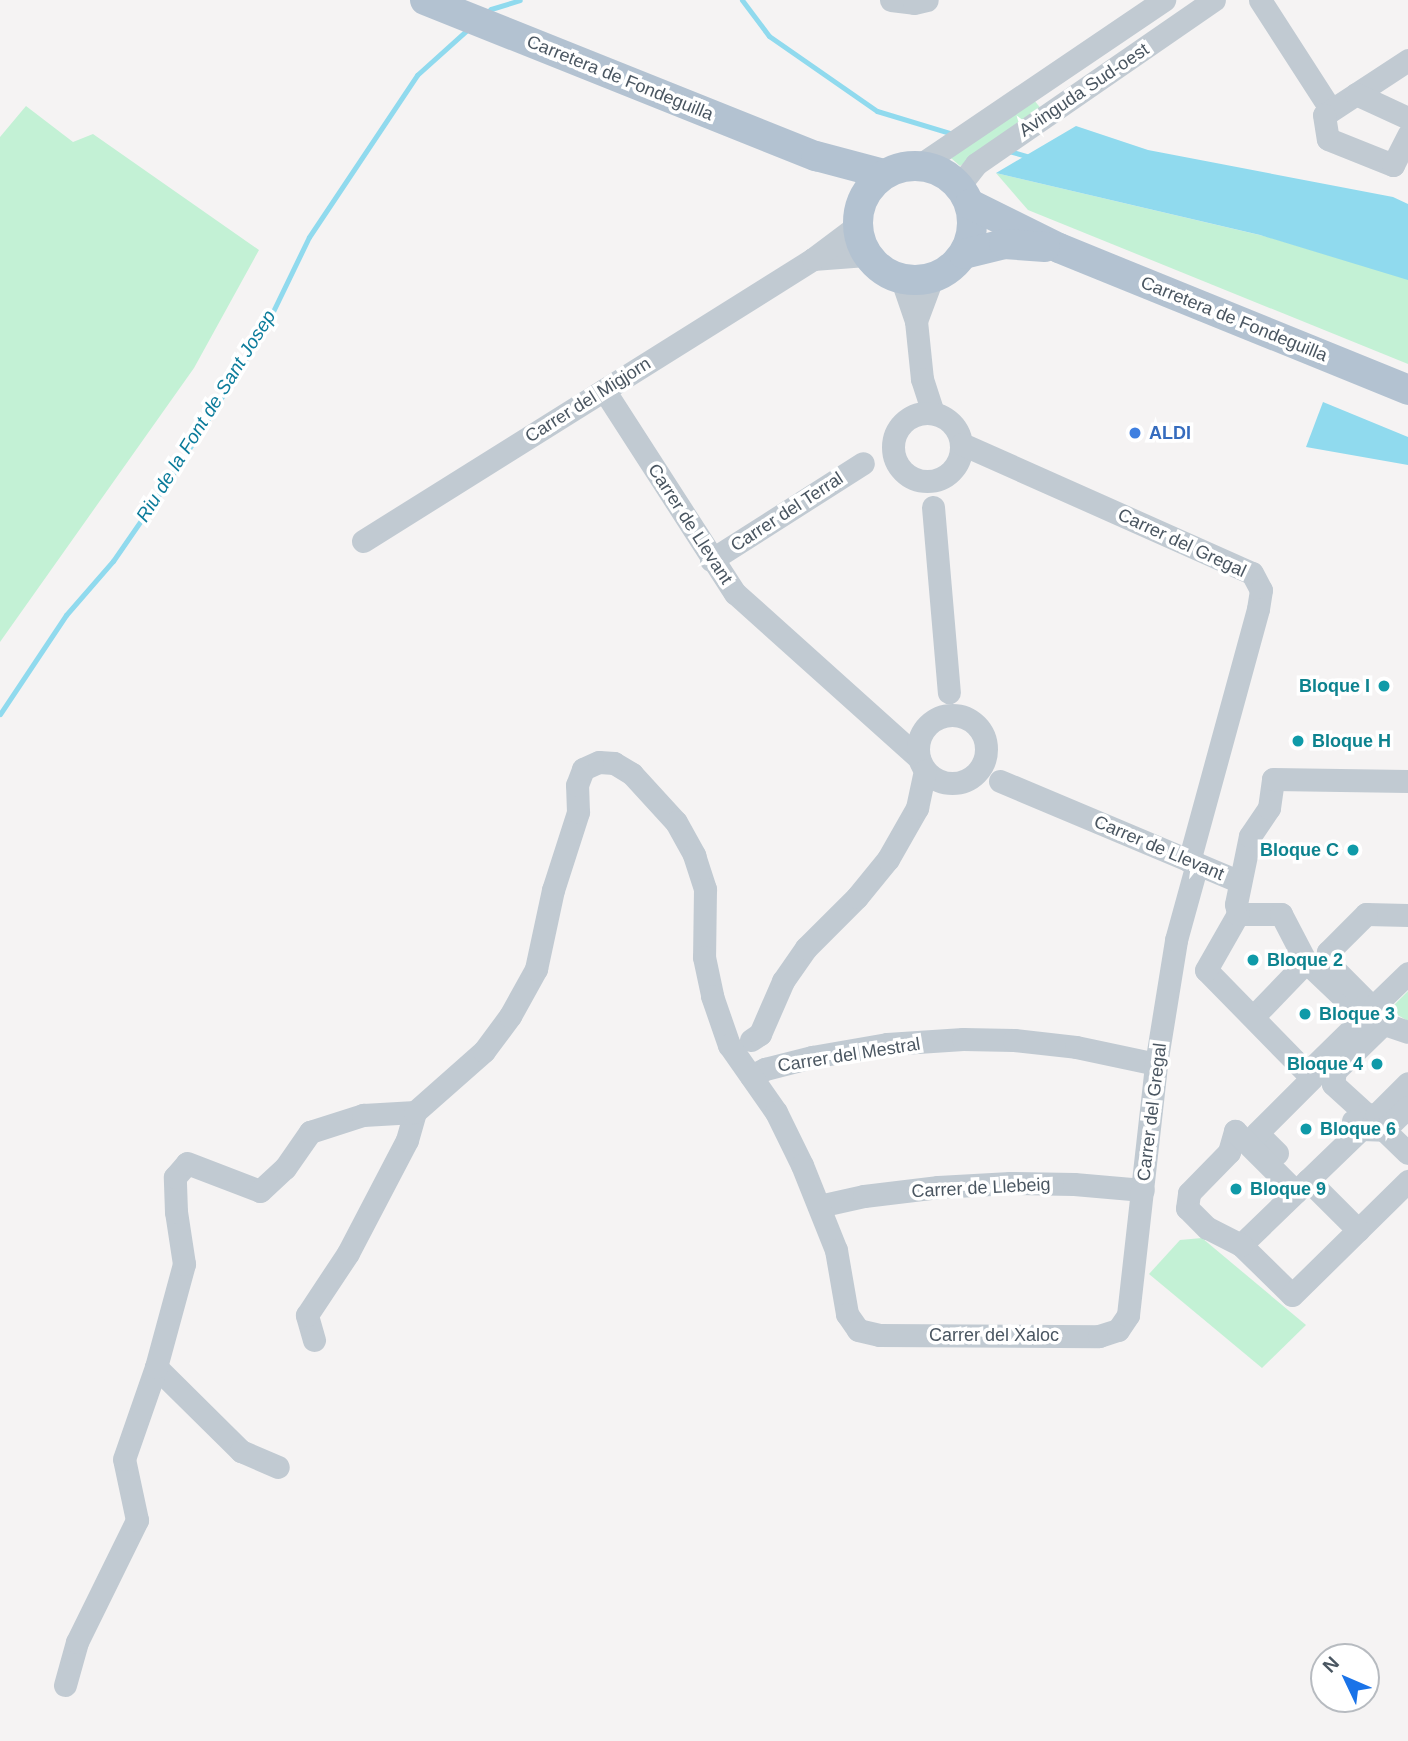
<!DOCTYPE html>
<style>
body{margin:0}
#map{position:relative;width:1408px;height:1741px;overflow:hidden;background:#f5f3f3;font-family:Helvetica,sans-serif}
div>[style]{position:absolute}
.green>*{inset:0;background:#c3f1d5}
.water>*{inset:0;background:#90daee}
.stream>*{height:5px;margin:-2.5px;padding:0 2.5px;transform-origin:2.5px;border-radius:2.5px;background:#90daee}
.minor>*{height:23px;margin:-11.5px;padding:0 11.5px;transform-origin:11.5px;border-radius:11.5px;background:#c1cad2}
.minor>.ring{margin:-11.5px;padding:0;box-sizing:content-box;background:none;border:23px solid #c1cad2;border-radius:50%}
.major>*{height:30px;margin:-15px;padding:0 15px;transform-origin:15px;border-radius:15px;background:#b3c2d1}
.major>.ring{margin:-15px;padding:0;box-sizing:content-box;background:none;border:30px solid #b3c2d1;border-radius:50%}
.dots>*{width:19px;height:19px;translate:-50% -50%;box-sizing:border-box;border:4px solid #fff;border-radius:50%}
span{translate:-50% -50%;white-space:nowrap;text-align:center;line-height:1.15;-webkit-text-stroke:7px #fff;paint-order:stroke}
.street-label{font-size:18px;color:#4a5661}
.shop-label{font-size:18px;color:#366cbe;font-weight:700}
.left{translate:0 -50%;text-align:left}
.culture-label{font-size:18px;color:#0d838f;font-weight:700}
.right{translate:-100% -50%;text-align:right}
.water-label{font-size:19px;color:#0c7c9b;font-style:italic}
.north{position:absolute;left:1310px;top:1643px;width:70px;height:70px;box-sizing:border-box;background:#fff;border:2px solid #b7bbc0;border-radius:50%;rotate:314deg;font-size:19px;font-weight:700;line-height:28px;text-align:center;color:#4a5661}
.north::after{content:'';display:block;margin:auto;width:24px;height:32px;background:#1a73e8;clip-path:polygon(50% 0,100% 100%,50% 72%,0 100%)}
</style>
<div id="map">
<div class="green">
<i style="clip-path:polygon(1034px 100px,1042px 110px,960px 166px,951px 158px)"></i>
<i style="clip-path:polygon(26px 106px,73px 142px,93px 134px,259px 250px,194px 368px,0 642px,0 137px)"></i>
<i style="clip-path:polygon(996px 173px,1268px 237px,1408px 279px,1408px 364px,1028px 210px)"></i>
<i style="clip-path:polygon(1408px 991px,1408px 1021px,1389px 1010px)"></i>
<i style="clip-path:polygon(1202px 1238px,1306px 1325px,1262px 1368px,1149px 1274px,1180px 1240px)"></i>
</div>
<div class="water">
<i style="clip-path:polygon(1076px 126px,1148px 150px,1393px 197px,1408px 204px,1408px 280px,1260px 235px,996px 173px)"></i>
<i style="clip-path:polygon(1323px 402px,1408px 437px,1408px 465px,1306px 447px)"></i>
</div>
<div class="stream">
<i style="left:742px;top:0;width:45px;rotate:53.1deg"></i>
<i style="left:769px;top:36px;width:131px;rotate:34.8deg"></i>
<i style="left:877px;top:111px;width:79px;rotate:16.8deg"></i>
<i style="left:486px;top:13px;width:6px;rotate:-39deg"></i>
<i style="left:491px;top:9px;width:30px;rotate:-17deg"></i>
<i style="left:1009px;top:151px;width:22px;rotate:16deg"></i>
<i style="left:0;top:714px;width:119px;rotate:-56.3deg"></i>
<i style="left:66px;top:615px;width:72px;rotate:-49deg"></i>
<i style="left:113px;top:561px;width:109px;rotate:-55.4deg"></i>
<i style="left:175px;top:471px;width:167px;rotate:-57.7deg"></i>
<i style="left:264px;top:330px;width:103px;rotate:-64.2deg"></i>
<i style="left:309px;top:237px;width:195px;rotate:-56.3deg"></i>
<i style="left:417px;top:75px;width:69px;rotate:-42deg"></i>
</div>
<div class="minor">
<i style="left:891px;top:0;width:23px;rotate:7deg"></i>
<i style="left:914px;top:3px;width:13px;rotate:-13deg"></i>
<i style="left:1260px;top:0;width:131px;rotate:57.2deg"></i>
<i style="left:1408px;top:60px;width:100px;rotate:146.8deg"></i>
<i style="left:1324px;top:115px;width:24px;rotate:81deg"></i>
<i style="left:1328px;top:139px;width:70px;rotate:21.8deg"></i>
<i style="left:1393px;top:165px;width:34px;rotate:-63deg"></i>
<i style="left:1356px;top:94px;width:57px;rotate:24.8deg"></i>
<i style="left:920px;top:165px;width:295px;rotate:-34.1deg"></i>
<i style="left:959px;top:186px;width:28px;rotate:-52deg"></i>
<i style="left:976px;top:164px;width:289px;rotate:-34.6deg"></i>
<i style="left:813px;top:259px;width:53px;rotate:-4.3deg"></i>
<i style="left:902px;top:280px;width:43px;rotate:71.1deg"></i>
<i style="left:916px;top:321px;width:58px;rotate:84.1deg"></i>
<i style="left:922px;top:379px;width:36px;rotate:72deg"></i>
<i style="left:916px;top:321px;width:46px;rotate:-69.6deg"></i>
<i style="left:604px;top:390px;width:242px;rotate:57.2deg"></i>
<i style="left:735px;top:593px;width:247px;rotate:41.9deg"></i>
<i class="ring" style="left:893px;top:413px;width:45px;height:45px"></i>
<i style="left:962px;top:444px;width:317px;rotate:24deg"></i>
<i style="left:1252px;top:573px;width:19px;rotate:62deg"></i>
<i style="left:1261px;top:590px;width:19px;rotate:99deg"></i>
<i style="left:1258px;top:609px;width:261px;rotate:105.3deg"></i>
<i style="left:933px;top:507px;width:186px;rotate:85.1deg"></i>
<i style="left:363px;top:541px;width:531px;rotate:-32.07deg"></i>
<i style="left:813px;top:259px;width:55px;rotate:-36.9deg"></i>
<i style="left:711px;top:560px;width:180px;rotate:-32.5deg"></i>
<i class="ring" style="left:918px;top:715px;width:45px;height:45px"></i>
<i style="left:1000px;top:781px;width:260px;rotate:22.8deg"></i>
<i style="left:1238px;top:914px;width:43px"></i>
<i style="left:1281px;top:914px;width:54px;rotate:62.5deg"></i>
<i style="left:1306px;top:962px;width:80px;rotate:43.5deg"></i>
<i style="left:1364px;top:1017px;width:46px;rotate:18.8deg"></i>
<i style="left:1408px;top:915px;width:42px;rotate:-178.6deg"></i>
<i style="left:1366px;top:914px;width:54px;rotate:135deg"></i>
<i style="left:1328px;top:952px;width:14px;rotate:78deg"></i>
<i style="left:1331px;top:966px;width:51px;rotate:45deg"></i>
<i style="left:1367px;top:1002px;width:9px;rotate:21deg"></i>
<i style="left:1375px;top:1005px;width:46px;rotate:-44.1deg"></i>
<i style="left:1253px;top:1017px;width:76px;rotate:-46.1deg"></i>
<i style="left:1364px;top:1017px;width:80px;rotate:135.5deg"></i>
<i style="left:1307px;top:1073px;width:144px;rotate:-134.4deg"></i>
<i style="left:1206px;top:970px;width:64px;rotate:-60.3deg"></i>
<i style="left:1238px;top:914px;width:10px;rotate:-101deg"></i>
<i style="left:1236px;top:904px;width:69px;rotate:-78.4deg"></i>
<i style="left:1250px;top:836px;width:34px;rotate:-56deg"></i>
<i style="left:1269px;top:808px;width:29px;rotate:-82deg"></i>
<i style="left:1273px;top:779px;width:135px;rotate:0.8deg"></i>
<i style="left:1383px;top:1024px;width:67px;rotate:135.6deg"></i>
<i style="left:1335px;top:1071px;width:13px;rotate:99deg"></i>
<i style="left:1333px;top:1084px;width:45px;rotate:42.3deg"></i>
<i style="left:1366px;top:1114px;width:10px;rotate:6deg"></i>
<i style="left:1376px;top:1115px;width:45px;rotate:-45deg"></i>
<i style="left:751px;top:1040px;width:11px;rotate:-34deg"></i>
<i style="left:760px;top:1034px;width:58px;rotate:-66.5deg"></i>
<i style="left:783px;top:981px;width:40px;rotate:-55.1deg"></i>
<i style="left:806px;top:948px;width:72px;rotate:-45deg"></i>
<i style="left:857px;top:897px;width:49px;rotate:-50.8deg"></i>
<i style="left:888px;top:859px;width:59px;rotate:-60.4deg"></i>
<i style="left:917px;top:808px;width:38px;rotate:-78deg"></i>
<i style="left:751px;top:1076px;width:16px;rotate:-27deg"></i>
<i style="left:765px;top:1069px;width:49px;rotate:-14.3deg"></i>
<i style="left:812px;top:1057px;width:76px;rotate:-9.8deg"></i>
<i style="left:887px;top:1044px;width:76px;rotate:-3.8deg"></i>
<i style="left:963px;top:1039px;width:51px;rotate:1.1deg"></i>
<i style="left:1014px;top:1040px;width:62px;rotate:6.4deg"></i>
<i style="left:1076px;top:1047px;width:82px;rotate:12deg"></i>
<i style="left:1353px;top:1121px;width:11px;rotate:45deg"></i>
<i style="left:1361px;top:1129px;width:23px;rotate:2deg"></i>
<i style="left:1384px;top:1130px;width:33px;rotate:44deg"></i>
<i style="left:1361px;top:1129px;width:167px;rotate:136deg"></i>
<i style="left:1241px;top:1245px;width:71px;rotate:44.4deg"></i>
<i style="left:1292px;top:1295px;width:163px;rotate:-44.5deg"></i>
<i style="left:1384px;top:1130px;width:33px;rotate:-44deg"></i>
<i style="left:1277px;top:1153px;width:28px;rotate:-135deg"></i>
<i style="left:1257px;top:1133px;width:78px;rotate:-45deg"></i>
<i style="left:1308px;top:1180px;width:71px;rotate:45deg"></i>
<i style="left:819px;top:1206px;width:46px;rotate:-12.5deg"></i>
<i style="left:864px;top:1196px;width:75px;rotate:-6.9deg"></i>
<i style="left:938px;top:1187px;width:72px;rotate:-3.2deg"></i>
<i style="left:1010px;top:1183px;width:64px;rotate:0.9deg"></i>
<i style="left:1074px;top:1184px;width:69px;rotate:5deg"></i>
<i style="left:1241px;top:1245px;width:38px;rotate:-153deg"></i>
<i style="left:1207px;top:1228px;width:28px;rotate:-135deg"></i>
<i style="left:1187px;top:1208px;width:15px;rotate:-82deg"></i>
<i style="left:1189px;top:1193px;width:57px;rotate:-45.7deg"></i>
<i style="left:1229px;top:1152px;width:22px;rotate:-74deg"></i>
<i style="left:1235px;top:1131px;width:86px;rotate:45deg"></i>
<i style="left:314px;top:1340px;width:26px;rotate:-106deg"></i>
<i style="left:307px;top:1315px;width:74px;rotate:-56.5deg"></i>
<i style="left:348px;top:1253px;width:127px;rotate:-62.4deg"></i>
<i style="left:407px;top:1140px;width:29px;rotate:-74deg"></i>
<i style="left:156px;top:1367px;width:120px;rotate:44.7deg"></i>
<i style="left:241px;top:1451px;width:40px;rotate:23.4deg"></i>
<i style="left:65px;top:1685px;width:45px;rotate:-74.4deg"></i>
<i style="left:77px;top:1642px;width:136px;rotate:-63.8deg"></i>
<i style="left:137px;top:1520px;width:62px;rotate:-102deg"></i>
<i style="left:124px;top:1459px;width:97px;rotate:-70.8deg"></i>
<i style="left:156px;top:1367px;width:107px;rotate:-74.8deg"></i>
<i style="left:184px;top:1264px;width:53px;rotate:-98.7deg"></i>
<i style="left:176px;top:1212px;width:35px;rotate:-92deg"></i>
<i style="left:175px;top:1177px;width:18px;rotate:-49deg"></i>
<i style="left:187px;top:1163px;width:78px;rotate:21deg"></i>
<i style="left:260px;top:1191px;width:34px;rotate:-43deg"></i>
<i style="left:285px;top:1168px;width:44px;rotate:-55.2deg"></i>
<i style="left:310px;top:1132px;width:56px;rotate:-17.8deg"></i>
<i style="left:363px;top:1115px;width:52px;rotate:-3.3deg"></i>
<i style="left:415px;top:1112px;width:92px;rotate:-41.5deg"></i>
<i style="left:484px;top:1051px;width:44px;rotate:-53.4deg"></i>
<i style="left:510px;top:1016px;width:54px;rotate:-61deg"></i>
<i style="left:536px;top:969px;width:81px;rotate:-77.9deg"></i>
<i style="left:553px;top:890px;width:82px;rotate:-72.2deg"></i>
<i style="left:578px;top:812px;width:27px;rotate:-92deg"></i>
<i style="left:577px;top:785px;width:17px;rotate:-69deg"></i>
<i style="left:583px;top:769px;width:17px;rotate:-24deg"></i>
<i style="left:599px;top:762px;width:15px;rotate:4deg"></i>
<i style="left:614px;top:763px;width:21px;rotate:31deg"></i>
<i style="left:632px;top:774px;width:65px;rotate:47.5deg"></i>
<i style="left:676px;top:822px;width:38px;rotate:61deg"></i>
<i style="left:694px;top:855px;width:36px;rotate:72deg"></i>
<i style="left:705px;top:889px;width:68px;rotate:90.8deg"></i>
<i style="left:704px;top:957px;width:40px;rotate:78deg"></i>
<i style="left:712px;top:996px;width:52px;rotate:70.9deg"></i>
<i style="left:729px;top:1045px;width:82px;rotate:55deg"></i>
<i style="left:776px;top:1112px;width:59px;rotate:63.9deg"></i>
<i style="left:802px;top:1165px;width:92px;rotate:68.2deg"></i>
<i style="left:836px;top:1250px;width:65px;rotate:80.2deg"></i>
<i style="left:847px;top:1314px;width:19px;rotate:55deg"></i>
<i style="left:858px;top:1330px;width:22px;rotate:13deg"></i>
<i style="left:879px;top:1335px;width:220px;rotate:0.3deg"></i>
<i style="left:1099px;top:1336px;width:20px;rotate:-18deg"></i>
<i style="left:1118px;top:1330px;width:18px;rotate:-56deg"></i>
<i style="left:1128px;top:1315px;width:253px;rotate:-83.6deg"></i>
<i style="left:1156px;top:1064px;width:126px;rotate:-80.8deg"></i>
<i style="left:1176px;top:940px;width:79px;rotate:-74.6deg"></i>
</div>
<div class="major">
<i style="left:425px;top:0;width:421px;rotate:21.8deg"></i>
<i style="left:816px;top:156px;width:70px;rotate:14.8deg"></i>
<i class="ring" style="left:858px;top:166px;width:84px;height:84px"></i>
<i style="left:970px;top:204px;width:99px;rotate:26.3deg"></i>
<i style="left:1059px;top:248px;width:377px;rotate:22.1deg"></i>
<i style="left:964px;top:254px;width:41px;rotate:-14deg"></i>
<i style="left:1004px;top:244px;width:41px;rotate:4.2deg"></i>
</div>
<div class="dots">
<i style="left:1135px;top:433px;background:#3f7fe0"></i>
<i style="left:1384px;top:686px;background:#0f9aa8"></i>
<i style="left:1298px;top:741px;background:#0f9aa8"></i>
<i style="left:1353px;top:850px;background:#0f9aa8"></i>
<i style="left:1253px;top:960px;background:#0f9aa8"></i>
<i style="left:1305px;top:1014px;background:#0f9aa8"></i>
<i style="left:1377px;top:1064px;background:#0f9aa8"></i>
<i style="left:1306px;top:1129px;background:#0f9aa8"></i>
<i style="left:1236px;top:1189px;background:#0f9aa8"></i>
</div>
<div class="street-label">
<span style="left:620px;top:78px;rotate:22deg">Carretera de Fondeguilla</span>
<span style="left:1084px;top:90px;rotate:-34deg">Avinguda Sud-oest</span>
<span style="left:1234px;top:319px;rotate:22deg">Carretera de Fondeguilla</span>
<span style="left:588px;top:400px;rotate:-32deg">Carrer del Migjorn</span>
<span style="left:787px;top:512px;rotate:-33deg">Carrer del Terral</span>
<span style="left:690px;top:524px;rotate:57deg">Carrer de Llevant</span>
<span style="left:1182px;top:543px;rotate:25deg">Carrer del Gregal</span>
<span style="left:1159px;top:848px;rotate:23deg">Carrer de Llevant</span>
<span style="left:849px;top:1055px;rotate:-9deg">Carrer del Mestral</span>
<span style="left:1152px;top:1112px;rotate:-83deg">Carrer del Gregal</span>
<span style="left:981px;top:1188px;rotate:-3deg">Carrer de Llebeig</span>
<span style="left:994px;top:1335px">Carrer del Xaloc</span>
</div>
<div class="shop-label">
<span class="left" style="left:1149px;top:433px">ALDI</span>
</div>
<div class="culture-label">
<span class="right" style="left:1370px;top:686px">Bloque I</span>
<span class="left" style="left:1312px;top:741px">Bloque H</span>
<span class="right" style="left:1339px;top:850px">Bloque C</span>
<span class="left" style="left:1267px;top:960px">Bloque 2</span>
<span class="left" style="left:1319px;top:1014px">Bloque 3</span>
<span class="right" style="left:1363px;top:1064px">Bloque 4</span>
<span class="left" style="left:1320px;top:1129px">Bloque 6</span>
<span class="left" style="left:1250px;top:1189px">Bloque 9</span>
</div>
<div class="water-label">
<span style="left:206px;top:416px;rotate:-58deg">Riu de la Font de Sant Josep</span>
</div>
<div class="north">N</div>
</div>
